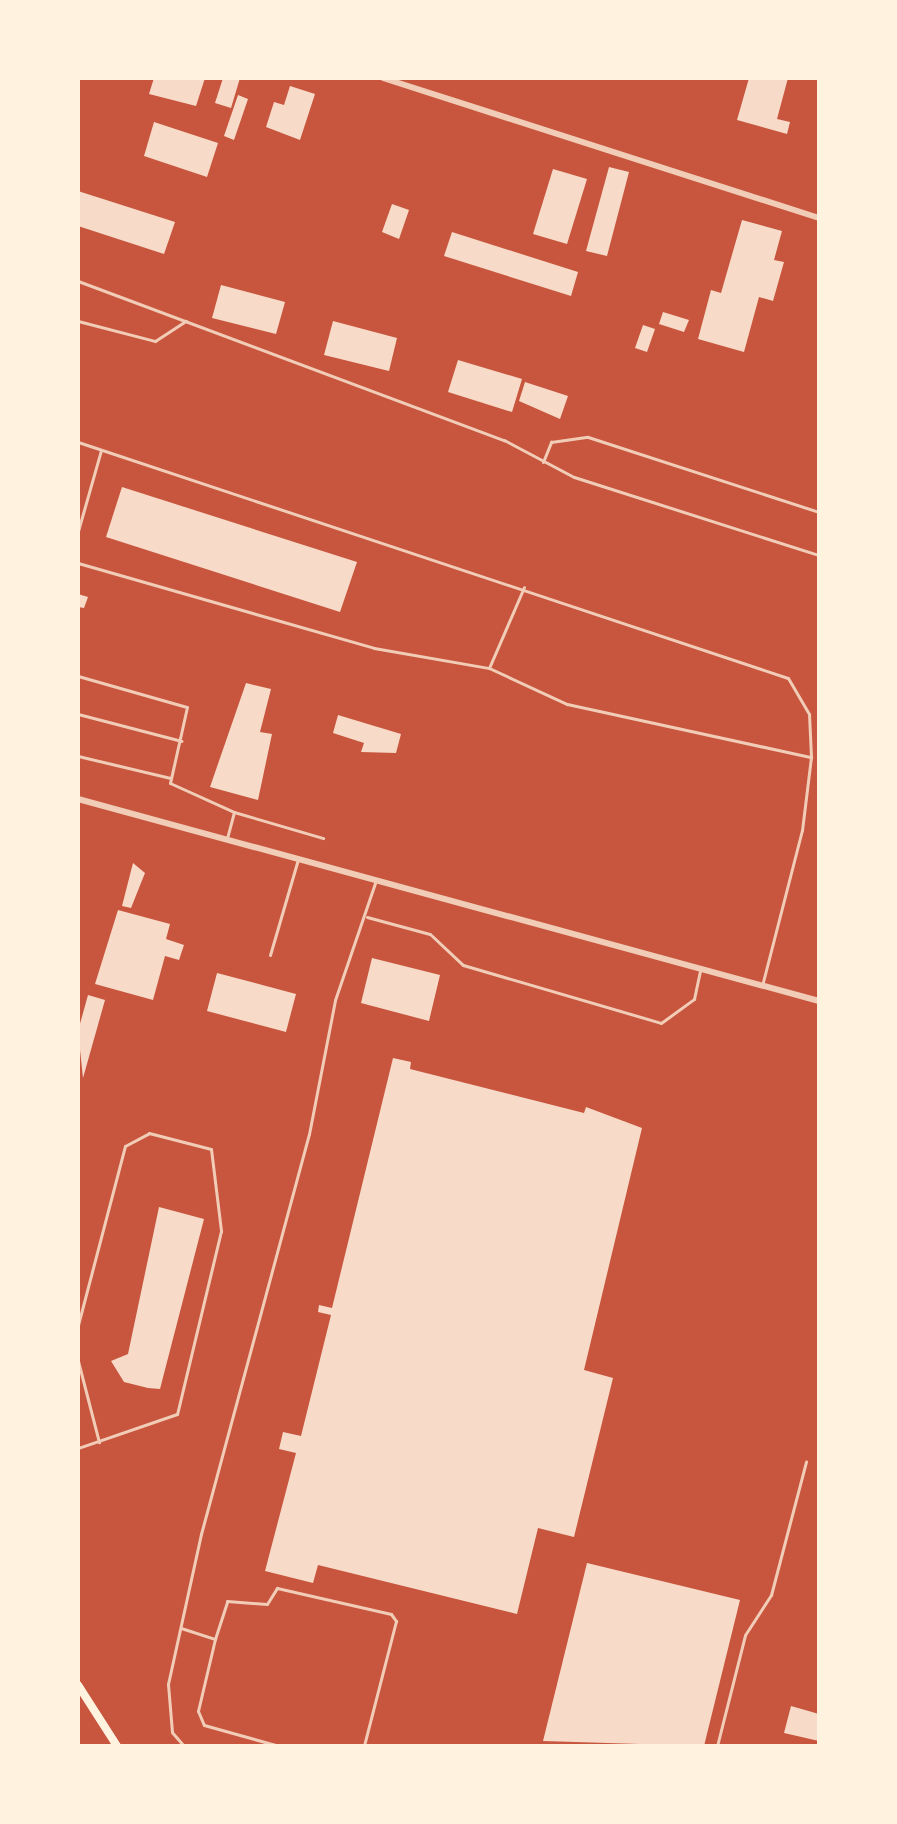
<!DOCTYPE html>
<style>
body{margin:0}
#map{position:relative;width:897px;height:1824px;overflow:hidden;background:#c8553d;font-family:"PT Sans",sans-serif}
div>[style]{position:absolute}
.building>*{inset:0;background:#f7dbc8}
.service>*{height:3px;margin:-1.5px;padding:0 1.5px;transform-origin:1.5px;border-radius:1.5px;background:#f1ccb7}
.minor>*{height:6px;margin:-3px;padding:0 3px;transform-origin:3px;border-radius:3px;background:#f1ccb7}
.secondary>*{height:8px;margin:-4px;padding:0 4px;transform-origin:4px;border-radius:4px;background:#fff3e0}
span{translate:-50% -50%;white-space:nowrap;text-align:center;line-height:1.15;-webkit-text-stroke:6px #fff3e0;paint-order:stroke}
.frame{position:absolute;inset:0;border:80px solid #fff3e0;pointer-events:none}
</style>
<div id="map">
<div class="building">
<i style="clip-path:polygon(154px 78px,205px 78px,196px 106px,149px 94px)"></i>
<i style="clip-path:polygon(223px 78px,240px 78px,231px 108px,215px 103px)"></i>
<i style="clip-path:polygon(749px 78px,788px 78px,777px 119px,790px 122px,787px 134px,737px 120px)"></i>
<i style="clip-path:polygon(290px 86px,315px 94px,300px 140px,266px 127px,274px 102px,284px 105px)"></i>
<i style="clip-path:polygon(238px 95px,248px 99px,234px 140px,224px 136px)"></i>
<i style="clip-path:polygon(154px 122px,218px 143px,207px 177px,144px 156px)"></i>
<i style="clip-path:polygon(609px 167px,629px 172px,607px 256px,586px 251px)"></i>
<i style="clip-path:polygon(553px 169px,587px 179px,567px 244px,533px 234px)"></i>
<i style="clip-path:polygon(78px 191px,175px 222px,164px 254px,78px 226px)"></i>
<i style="clip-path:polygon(392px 204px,409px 210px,399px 239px,382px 232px)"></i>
<i style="clip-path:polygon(742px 220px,782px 231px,774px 260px,784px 262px,773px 301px,759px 297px,744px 352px,698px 339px,711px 290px,721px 293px)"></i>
<i style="clip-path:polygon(452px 232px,578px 272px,571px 296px,444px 256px)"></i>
<i style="clip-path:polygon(221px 285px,285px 302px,276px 334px,212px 318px)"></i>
<i style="clip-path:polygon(663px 312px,689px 320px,684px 332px,659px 324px)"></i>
<i style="clip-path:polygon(333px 321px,397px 338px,389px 371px,324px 355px)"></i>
<i style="clip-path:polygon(643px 325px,655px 329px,647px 352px,635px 348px)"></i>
<i style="clip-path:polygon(458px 360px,522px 379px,512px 412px,448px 392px)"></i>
<i style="clip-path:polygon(525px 382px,568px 396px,560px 419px,519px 401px)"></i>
<i style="clip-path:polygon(122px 487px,357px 562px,340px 612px,106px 537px)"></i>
<i style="clip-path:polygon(78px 594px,88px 597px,84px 608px,78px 607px)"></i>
<i style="clip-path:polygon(246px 683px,271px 689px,260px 732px,272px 734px,258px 800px,210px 787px)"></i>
<i style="clip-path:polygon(338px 715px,401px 734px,396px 753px,361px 752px,364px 743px,333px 733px)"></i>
<i style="clip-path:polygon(133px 863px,145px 873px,131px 908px,122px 906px)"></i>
<i style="clip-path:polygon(118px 910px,170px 924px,166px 939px,184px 945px,179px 960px,165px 956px,153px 1000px,95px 984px)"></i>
<i style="clip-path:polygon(372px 958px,440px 975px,429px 1021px,361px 1003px)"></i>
<i style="clip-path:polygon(217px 973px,296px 994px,286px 1032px,207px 1011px)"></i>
<i style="clip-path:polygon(88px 995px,105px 1000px,83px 1078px,78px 1031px)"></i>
<i style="clip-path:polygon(393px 1058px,411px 1062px,410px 1069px,584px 1113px,586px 1107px,642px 1128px,584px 1370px,613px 1378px,574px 1537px,538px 1528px,517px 1614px,318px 1565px,313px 1583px,265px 1571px,296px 1453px,279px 1449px,283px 1432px,301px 1436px,331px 1315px,318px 1312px,319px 1305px,332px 1308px)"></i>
<i style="clip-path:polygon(159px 1207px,204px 1219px,160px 1389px,148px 1388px,124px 1382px,111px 1361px,128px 1354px)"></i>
<i style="clip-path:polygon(587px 1563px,740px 1600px,704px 1746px,543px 1741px)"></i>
<i style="clip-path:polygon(791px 1706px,819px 1714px,819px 1741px,784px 1733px)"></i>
</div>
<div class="service">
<i style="left:78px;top:281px;width:455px;rotate:20.5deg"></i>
<i style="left:504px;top:440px;width:79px;rotate:27.9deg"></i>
<i style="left:574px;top:477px;width:257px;rotate:17.7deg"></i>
<i style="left:78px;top:321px;width:80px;rotate:14.6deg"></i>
<i style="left:155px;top:341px;width:37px;rotate:-33deg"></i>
<i style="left:78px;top:442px;width:748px;rotate:18.39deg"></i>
<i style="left:788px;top:678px;width:42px;rotate:59.7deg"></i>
<i style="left:809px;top:714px;width:43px;rotate:87.3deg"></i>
<i style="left:811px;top:757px;width:74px;rotate:97deg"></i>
<i style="left:802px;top:830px;width:161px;rotate:104.4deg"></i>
<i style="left:543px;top:462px;width:22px;rotate:-68deg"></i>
<i style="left:551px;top:442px;width:37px;rotate:-8deg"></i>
<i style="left:588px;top:437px;width:243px;rotate:18deg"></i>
<i style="left:78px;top:531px;width:84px;rotate:-74.1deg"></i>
<i style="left:78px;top:563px;width:308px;rotate:16deg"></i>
<i style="left:374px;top:648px;width:117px;rotate:9.9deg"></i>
<i style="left:489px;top:668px;width:86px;rotate:24.8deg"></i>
<i style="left:567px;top:704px;width:250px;rotate:12.3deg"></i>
<i style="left:489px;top:668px;width:88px;rotate:-66.6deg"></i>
<i style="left:78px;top:676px;width:113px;rotate:15.9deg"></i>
<i style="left:187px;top:707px;width:78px;rotate:102.6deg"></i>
<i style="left:170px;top:783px;width:70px;rotate:24.4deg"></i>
<i style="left:234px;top:812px;width:27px;rotate:105deg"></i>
<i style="left:78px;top:714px;width:107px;rotate:14.6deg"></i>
<i style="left:78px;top:756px;width:95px;rotate:13.4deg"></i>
<i style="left:234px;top:812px;width:93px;rotate:16.3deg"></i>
<i style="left:367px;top:917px;width:65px;rotate:15.1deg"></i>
<i style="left:430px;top:934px;width:45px;rotate:43.2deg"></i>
<i style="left:463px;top:965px;width:206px;rotate:16.3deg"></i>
<i style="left:661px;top:1023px;width:41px;rotate:-36deg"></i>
<i style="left:694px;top:999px;width:29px;rotate:-78deg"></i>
<i style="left:270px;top:955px;width:100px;rotate:-73.7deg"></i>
<i style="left:78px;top:1325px;width:185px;rotate:-75.3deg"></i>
<i style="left:125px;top:1146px;width:27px;rotate:-28deg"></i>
<i style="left:149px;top:1133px;width:64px;rotate:14.5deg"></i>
<i style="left:211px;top:1149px;width:83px;rotate:83deg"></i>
<i style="left:221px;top:1231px;width:188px;rotate:103.5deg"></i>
<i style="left:177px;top:1414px;width:105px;rotate:161deg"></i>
<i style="left:78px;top:1361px;width:84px;rotate:75.5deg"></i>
<i style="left:181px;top:1628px;width:36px;rotate:18deg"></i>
<i style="left:215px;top:1639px;width:40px;rotate:-72deg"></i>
<i style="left:227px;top:1601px;width:40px;rotate:4.3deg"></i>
<i style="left:267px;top:1604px;width:19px;rotate:-58deg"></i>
<i style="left:277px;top:1588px;width:117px;rotate:12.8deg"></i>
<i style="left:391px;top:1614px;width:9px;rotate:54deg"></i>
<i style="left:396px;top:1621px;width:129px;rotate:104.4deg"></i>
<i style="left:215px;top:1639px;width:74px;rotate:103.3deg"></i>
<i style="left:198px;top:1711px;width:15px;rotate:67deg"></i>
<i style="left:204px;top:1725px;width:78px;rotate:15.6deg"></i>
<i style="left:184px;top:1746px;width:18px;rotate:-131deg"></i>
<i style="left:172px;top:1732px;width:48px;rotate:-94.8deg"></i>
<i style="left:168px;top:1684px;width:154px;rotate:-77.6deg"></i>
<i style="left:201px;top:1534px;width:414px;rotate:-74.9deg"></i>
<i style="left:309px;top:1134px;width:136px;rotate:-79deg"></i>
<i style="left:335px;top:1000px;width:127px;rotate:-71.1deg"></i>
<i style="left:717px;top:1746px;width:114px;rotate:-75.8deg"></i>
<i style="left:745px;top:1635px;width:48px;rotate:-57deg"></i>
<i style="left:771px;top:1595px;width:138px;rotate:-75.3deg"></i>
</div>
<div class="minor">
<i style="left:383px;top:78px;width:458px;rotate:17.8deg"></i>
<i style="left:78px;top:799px;width:768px;rotate:15.25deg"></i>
</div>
<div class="secondary">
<i style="left:78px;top:1685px;width:72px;rotate:57.4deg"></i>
</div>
<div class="frame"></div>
</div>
